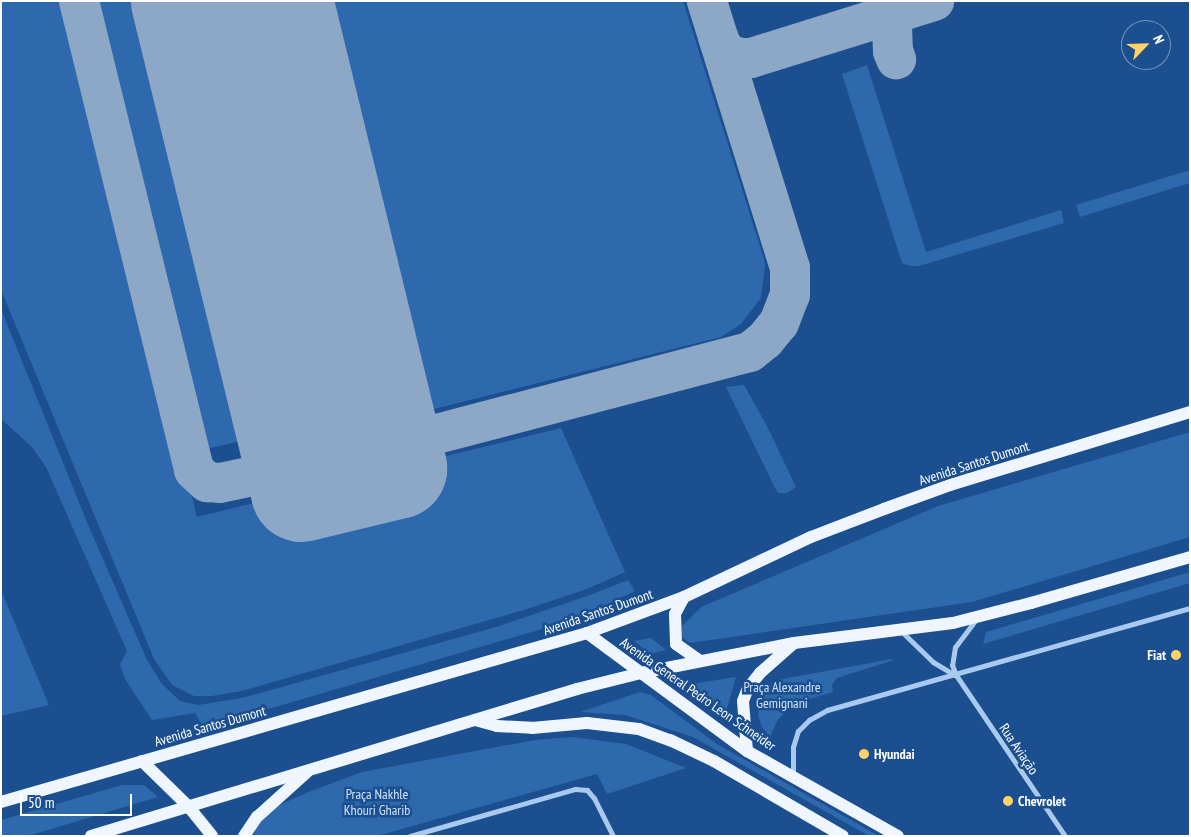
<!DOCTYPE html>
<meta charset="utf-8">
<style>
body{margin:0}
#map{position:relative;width:1191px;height:837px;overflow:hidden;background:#1b4f8f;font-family:"PT Sans Narrow",sans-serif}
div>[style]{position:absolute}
.green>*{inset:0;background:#2e69ad}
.taxiway>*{height:40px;margin:-20px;padding:0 20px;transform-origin:20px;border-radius:20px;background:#8da7c7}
.runway>*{height:101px;margin:-50.5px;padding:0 50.5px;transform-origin:50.5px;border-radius:50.5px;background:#8da7c7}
.street>*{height:5px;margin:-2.5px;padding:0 2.5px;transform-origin:2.5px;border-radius:2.5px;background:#a9c9ee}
.primary>*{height:12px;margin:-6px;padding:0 6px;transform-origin:6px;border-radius:6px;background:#f0f6ff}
.dots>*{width:14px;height:14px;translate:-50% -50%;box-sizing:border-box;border:2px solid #1b4f8f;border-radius:50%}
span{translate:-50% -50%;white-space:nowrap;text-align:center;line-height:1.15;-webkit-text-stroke:5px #1b4f8f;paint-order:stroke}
.street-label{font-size:14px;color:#fff}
.poi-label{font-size:14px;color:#fff;font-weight:700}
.right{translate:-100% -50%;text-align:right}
.left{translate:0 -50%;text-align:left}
.park-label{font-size:14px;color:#cfe3fa}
.frame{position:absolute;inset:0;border:2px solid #fff;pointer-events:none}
.north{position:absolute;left:1121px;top:20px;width:50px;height:50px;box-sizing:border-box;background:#1b4f8f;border:1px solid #7695bc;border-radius:50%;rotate:66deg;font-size:14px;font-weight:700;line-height:20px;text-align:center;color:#fff}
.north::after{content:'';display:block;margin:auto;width:18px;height:22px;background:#ffd166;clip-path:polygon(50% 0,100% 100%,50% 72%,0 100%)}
.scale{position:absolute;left:20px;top:794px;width:112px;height:22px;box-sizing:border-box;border:2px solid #fff;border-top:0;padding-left:6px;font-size:15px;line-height:18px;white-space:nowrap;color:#fff;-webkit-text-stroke:4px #1b4f8f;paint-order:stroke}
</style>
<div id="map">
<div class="green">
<i style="clip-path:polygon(1px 1px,71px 1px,197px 517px,561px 428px,625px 572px,587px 589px,527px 609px,242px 691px,212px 696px,194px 696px,172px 685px,154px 659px,1px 290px)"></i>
<i style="clip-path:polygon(86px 1px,180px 1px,280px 411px,281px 427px,275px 433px,211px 448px,200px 444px,191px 433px)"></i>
<i style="clip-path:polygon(282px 1px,683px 1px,763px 256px,765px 265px,761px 298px,741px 324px,721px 337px,402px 417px,388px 412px,380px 401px)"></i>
<i style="clip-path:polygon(867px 65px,926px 252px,1061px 210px,1064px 223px,919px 266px,910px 266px,902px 263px,842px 74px)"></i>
<i style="clip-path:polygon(1190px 170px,1190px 183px,1080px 217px,1076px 205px)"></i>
<i style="clip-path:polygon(1px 309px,89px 527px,147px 660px,162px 684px,180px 701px,198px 705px,242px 698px,496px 627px,590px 595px,628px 580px,635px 591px,576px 619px,204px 728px,195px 713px,152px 720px,125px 679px,120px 664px,127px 651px,46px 467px,32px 447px,1px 419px)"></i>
<i style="clip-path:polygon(744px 385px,767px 426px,796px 487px,787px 493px,778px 493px,774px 486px,726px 387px)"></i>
<i style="clip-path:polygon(1190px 432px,1190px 537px,972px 602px,690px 643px,682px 637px,682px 626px,701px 607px,938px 506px)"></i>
<i style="clip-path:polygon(1190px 572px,1190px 583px,983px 644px,986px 632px)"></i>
<i style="clip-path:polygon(1px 590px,49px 705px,1px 716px)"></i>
<i style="clip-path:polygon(651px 638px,666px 650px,650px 654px,634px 641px)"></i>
<i style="clip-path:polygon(892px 659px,894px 660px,837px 678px,832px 685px,833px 692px,802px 701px,786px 711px,777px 721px,770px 737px,762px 727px,758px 715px,759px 702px,768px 687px,777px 680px)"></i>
<i style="clip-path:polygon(736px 677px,726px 712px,720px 714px,695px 694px,693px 687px,697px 683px)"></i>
<i style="clip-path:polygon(640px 692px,651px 695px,717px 744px,879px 836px,869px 836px,693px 737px,625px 715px,580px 712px)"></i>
<i style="clip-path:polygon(572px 737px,626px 744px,686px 768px,607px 794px,597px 774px,377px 836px,253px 836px,259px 823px,275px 807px,306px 793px,362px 772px,535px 740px)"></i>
<i style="clip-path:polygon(122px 785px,144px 785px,158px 797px,28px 836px,1px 836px,1px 820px)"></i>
</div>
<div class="taxiway">
<i style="left:79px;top:1px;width:483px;rotate:76.2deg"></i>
<i style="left:194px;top:470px;width:18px;rotate:43deg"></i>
<i style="left:207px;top:482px;width:13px;rotate:4deg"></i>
<i style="left:220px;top:483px;width:73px;rotate:-11.9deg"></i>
<i style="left:291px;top:468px;width:18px;rotate:-22deg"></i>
<i style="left:308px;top:461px;width:19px;rotate:-54deg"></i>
<i style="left:319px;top:446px;width:22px;rotate:-69deg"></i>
<i style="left:327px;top:425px;width:16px;rotate:-83deg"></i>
<i style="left:329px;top:409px;width:19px;rotate:-102deg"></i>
<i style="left:881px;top:17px;width:8px;rotate:14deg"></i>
<i style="left:889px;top:19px;width:7px;rotate:63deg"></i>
<i style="left:892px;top:25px;width:26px;rotate:88deg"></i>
<i style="left:893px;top:51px;width:9px;rotate:69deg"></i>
<i style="left:718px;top:37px;width:11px;rotate:68deg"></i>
<i style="left:722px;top:47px;width:11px;rotate:45deg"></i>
<i style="left:730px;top:55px;width:11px;rotate:15deg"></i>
<i style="left:741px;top:58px;width:10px"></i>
<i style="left:751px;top:58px;width:192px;rotate:-17.3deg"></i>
<i style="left:286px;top:221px;width:197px;rotate:75.3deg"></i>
<i style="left:336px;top:412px;width:15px;rotate:67deg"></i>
<i style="left:342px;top:426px;width:15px;rotate:48deg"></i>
<i style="left:352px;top:437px;width:20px;rotate:24deg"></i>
<i style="left:370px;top:445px;width:21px;rotate:3deg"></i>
<i style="left:391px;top:446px;width:371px;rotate:-14.7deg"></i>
<i style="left:750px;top:352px;width:19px;rotate:-39deg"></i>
<i style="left:765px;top:340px;width:22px;rotate:-51deg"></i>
<i style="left:779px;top:323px;width:30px;rotate:-69deg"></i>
<i style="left:790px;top:295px;width:27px;rotate:-90deg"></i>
<i style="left:790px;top:268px;width:280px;rotate:-107.3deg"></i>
</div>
<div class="runway">
<i style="left:181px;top:1px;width:504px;rotate:76.24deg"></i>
<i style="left:301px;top:491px;width:98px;rotate:-13.6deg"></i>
<i style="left:396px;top:468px;width:481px;rotate:-103.7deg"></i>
</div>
<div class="street">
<i style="left:974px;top:622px;width:31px;rotate:127deg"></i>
<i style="left:955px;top:647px;width:18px;rotate:99deg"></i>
<i style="left:952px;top:665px;width:11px;rotate:68deg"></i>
<i style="left:956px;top:675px;width:194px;rotate:55.9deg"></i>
<i style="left:900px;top:630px;width:46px;rotate:44.1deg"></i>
<i style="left:933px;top:662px;width:26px;rotate:31deg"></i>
<i style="left:793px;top:777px;width:30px;rotate:-90deg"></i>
<i style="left:793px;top:747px;width:17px;rotate:-73deg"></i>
<i style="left:798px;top:731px;width:16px;rotate:-45deg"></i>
<i style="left:809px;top:720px;width:21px;rotate:-29deg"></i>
<i style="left:827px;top:710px;width:377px;rotate:-15.7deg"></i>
<i style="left:410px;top:836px;width:172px;rotate:-15.9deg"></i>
<i style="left:575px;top:789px;width:12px;rotate:5deg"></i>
<i style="left:587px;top:790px;width:11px;rotate:49deg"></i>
<i style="left:594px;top:798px;width:42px;rotate:63.4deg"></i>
</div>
<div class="primary">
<i style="left:684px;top:597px;width:19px;rotate:118deg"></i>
<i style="left:675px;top:614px;width:30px;rotate:88deg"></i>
<i style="left:676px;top:644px;width:28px;rotate:35deg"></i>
<i style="left:587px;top:633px;width:199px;rotate:36.4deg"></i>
<i style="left:747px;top:751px;width:173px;rotate:29.4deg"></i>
<i style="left:475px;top:720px;width:23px;rotate:15deg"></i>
<i style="left:497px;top:726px;width:35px;rotate:3deg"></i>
<i style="left:532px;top:728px;width:55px;rotate:-5.2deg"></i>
<i style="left:587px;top:723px;width:52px;rotate:6.6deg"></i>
<i style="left:639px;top:729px;width:33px;rotate:20deg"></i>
<i style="left:670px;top:740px;width:49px;rotate:25.5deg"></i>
<i style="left:714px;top:761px;width:149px;rotate:30.2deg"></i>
<i style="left:747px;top:751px;width:50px;rotate:-94.6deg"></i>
<i style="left:743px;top:701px;width:14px;rotate:-69deg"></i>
<i style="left:748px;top:688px;width:19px;rotate:-51deg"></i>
<i style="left:760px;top:673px;width:45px;rotate:-41.4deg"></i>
<i style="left:142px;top:761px;width:64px;rotate:44.4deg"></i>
<i style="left:188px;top:806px;width:38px;rotate:51deg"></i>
<i style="left:1px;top:802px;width:610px;rotate:-16.09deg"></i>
<i style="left:587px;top:633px;width:103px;rotate:-20.4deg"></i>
<i style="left:684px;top:597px;width:140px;rotate:-25.3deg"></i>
<i style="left:811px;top:537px;width:78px;rotate:-21deg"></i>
<i style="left:884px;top:509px;width:70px;rotate:-20deg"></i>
<i style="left:950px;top:485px;width:251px;rotate:-16.9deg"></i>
<i style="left:91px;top:836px;width:508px;rotate:-16.83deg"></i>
<i style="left:577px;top:689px;width:66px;rotate:-14deg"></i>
<i style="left:641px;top:673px;width:156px;rotate:-11.1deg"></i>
<i style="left:794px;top:643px;width:160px;rotate:-7.2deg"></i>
<i style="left:953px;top:623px;width:81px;rotate:-14.4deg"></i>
<i style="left:1031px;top:603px;width:166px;rotate:-16.1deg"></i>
<i style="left:244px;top:836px;width:23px;rotate:-56deg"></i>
<i style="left:257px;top:817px;width:67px;rotate:-42deg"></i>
</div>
<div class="dots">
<i style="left:1176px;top:655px;background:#ffd166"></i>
<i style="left:864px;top:754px;background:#ffd166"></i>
<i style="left:1008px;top:801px;background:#ffd166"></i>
</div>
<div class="street-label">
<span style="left:974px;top:463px;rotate:-18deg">Avenida Santos Dumont</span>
<span style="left:598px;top:612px;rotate:-19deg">Avenida Santos Dumont</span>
<span style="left:698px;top:694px;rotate:35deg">Avenida General Pedro Leon Schneider</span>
<span style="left:210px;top:726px;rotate:-16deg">Avenida Santos Dumont</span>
<span style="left:1019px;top:749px;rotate:56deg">Rua Aviação</span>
</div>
<div class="poi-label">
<span class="right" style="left:1166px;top:655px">Fiat</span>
<span class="left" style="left:874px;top:754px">Hyundai</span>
<span class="left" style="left:1018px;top:801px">Chevrolet</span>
</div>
<div class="park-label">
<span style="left:782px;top:695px">Praça Alexandre<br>Gemignani</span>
<span style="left:377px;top:802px">Praça Nakhle<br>Khouri Gharib</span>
</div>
<div class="frame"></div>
<div class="north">N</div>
<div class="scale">50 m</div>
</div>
